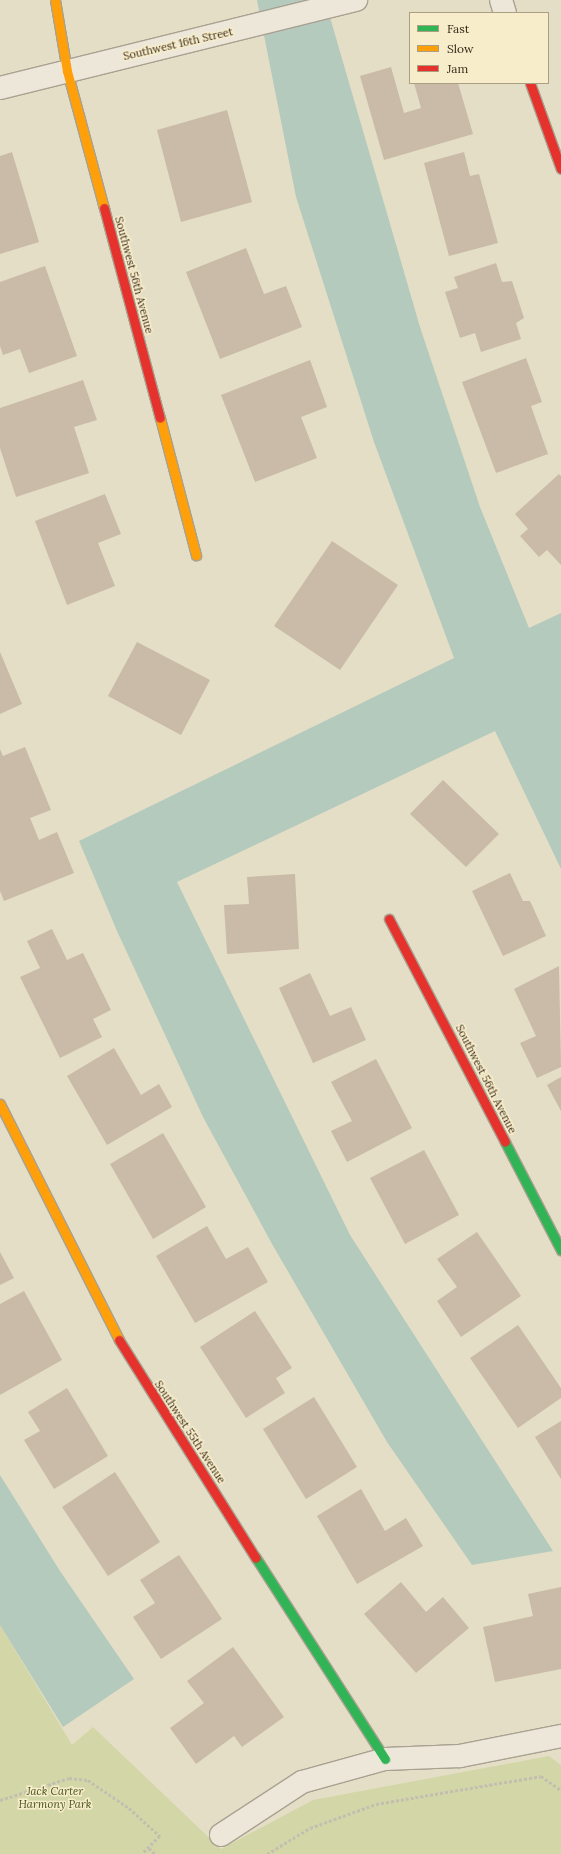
<!DOCTYPE html>
<style>
body{margin:0}
#map{position:relative;width:561px;height:1854px;overflow:hidden;background:#e5dec6;font-family:Lora,serif}
div>[style]{position:absolute}
.green>*{inset:0;background:#d3d6a7}
.water>*{inset:0;background:#b4cabd}
.building>*{inset:0;background:#c9bba7}
.path>*{height:2.5px;margin-top:-1.25px;transform-origin:0;background:repeating-linear-gradient(90deg,#c4beb0 0 3px,transparent 0 5px)}
.roads{filter:drop-shadow(1px 0 #a8a191) drop-shadow(-1px 0 #a8a191) drop-shadow(0 1px #a8a191) drop-shadow(0 -1px #a8a191)}
.street>*{height:22px;margin:-11px;padding:0 11px;transform-origin:11px;border-radius:11px;background:#ece7d9}
.fast>*{height:9px;margin:-4.5px;padding:0 4.5px;transform-origin:4.5px;border-radius:4.5px;background:#30b455}
.slow>*{height:9px;margin:-4.5px;padding:0 4.5px;transform-origin:4.5px;border-radius:4.5px;background:#ff9f0a}
.jam>*{height:9px;margin:-4.5px;padding:0 4.5px;transform-origin:4.5px;border-radius:4.5px;background:#e5322d}
span{translate:-50% -50%;white-space:nowrap;text-align:center;line-height:1.15;-webkit-text-stroke:3px #f8edca;paint-order:stroke}
.street-label{font-size:11px;color:#372919}
.park-label{font-size:11px;color:#45551e;font-style:italic}
.legend{position:absolute;left:409px;top:12px;width:140px;height:72px;box-sizing:border-box;background:#f8edca;border:1px solid #ab9f83;margin:0;padding:5px 7px;list-style:none;font-size:12px;color:#372919}
.legend li{display:flex;align-items:center;gap:8px;height:20px}
.legend b{width:20px;border:1px solid #ab9f83}
</style>
<div id="map">
<div class="green">
<i style="clip-path:polygon(0 1625px,72px 1745px,93px 1727px,221px 1849px,313px 1800px,549px 1756px,561px 1765px,561px 1854px,0 1854px)"></i>
</div>
<div class="water">
<i style="clip-path:polygon(257px 0,325px 0,420px 327px,480px 507px,529px 628px,561px 613px,561px 869px,495px 731px,177px 882px,350px 1235px,553px 1551px,472px 1565px,387px 1442px,272px 1244px,203px 1117px,117px 931px,79px 841px,454px 658px,374px 442px,296px 197px)"></i>
<i style="clip-path:polygon(0 1475px,60px 1571px,134px 1679px,63px 1727px,0 1625px)"></i>
</div>
<div class="building">
<i style="clip-path:polygon(391px 67px,404px 113px,421px 108px,414px 83px,458px 83px,473px 134px,384px 160px,360px 76px)"></i>
<i style="clip-path:polygon(227px 110px,252px 202px,181px 222px,157px 130px)"></i>
<i style="clip-path:polygon(12px 152px,39px 242px,0 254px,0 156px)"></i>
<i style="clip-path:polygon(464px 152px,470px 176px,479px 174px,498px 243px,449px 256px,424px 163px)"></i>
<i style="clip-path:polygon(246px 248px,264px 294px,286px 286px,302px 327px,220px 359px,186px 272px)"></i>
<i style="clip-path:polygon(496px 263px,502px 282px,512px 281px,524px 318px,516px 323px,521px 339px,481px 352px,475px 333px,460px 338px,445px 292px,458px 288px,454px 277px)"></i>
<i style="clip-path:polygon(45px 266px,77px 356px,29px 373px,20px 349px,3px 355px,0 346px,0 282px)"></i>
<i style="clip-path:polygon(526px 358px,542px 402px,531px 406px,548px 454px,496px 473px,462px 382px)"></i>
<i style="clip-path:polygon(310px 360px,327px 407px,301px 417px,317px 458px,255px 482px,221px 395px)"></i>
<i style="clip-path:polygon(83px 380px,97px 420px,74px 427px,89px 473px,16px 497px,0 448px,0 408px)"></i>
<i style="clip-path:polygon(559px 474px,561px 476px,561px 565px,547px 550px,539px 557px,520px 536px,528px 529px,515px 514px)"></i>
<i style="clip-path:polygon(105px 494px,121px 534px,98px 543px,115px 586px,67px 605px,35px 521px)"></i>
<i style="clip-path:polygon(332px 541px,398px 585px,340px 670px,274px 626px)"></i>
<i style="clip-path:polygon(137px 642px,210px 680px,181px 735px,108px 696px)"></i>
<i style="clip-path:polygon(0 652px,22px 704px,0 714px)"></i>
<i style="clip-path:polygon(25px 747px,51px 810px,30px 818px,39px 840px,57px 832px,74px 873px,4px 901px,0 891px,0 749px,3px 756px)"></i>
<i style="clip-path:polygon(443px 780px,499px 834px,466px 867px,410px 814px)"></i>
<i style="clip-path:polygon(510px 873px,523px 901px,530px 901px,546px 936px,503px 956px,472px 891px)"></i>
<i style="clip-path:polygon(295px 874px,299px 949px,227px 954px,224px 905px,249px 904px,247px 877px)"></i>
<i style="clip-path:polygon(52px 929px,67px 960px,83px 953px,111px 1010px,93px 1019px,102px 1037px,60px 1058px,20px 977px,40px 968px,27px 941px)"></i>
<i style="clip-path:polygon(559px 966px,561px 1067px,537px 1078px,520px 1043px,536px 1036px,514px 989px)"></i>
<i style="clip-path:polygon(310px 973px,330px 1016px,351px 1007px,366px 1040px,313px 1063px,279px 988px)"></i>
<i style="clip-path:polygon(114px 1048px,141px 1095px,159px 1084px,172px 1107px,107px 1145px,67px 1076px)"></i>
<i style="clip-path:polygon(376px 1059px,412px 1128px,347px 1162px,331px 1131px,352px 1121px,331px 1082px)"></i>
<i style="clip-path:polygon(561px 1077px,561px 1111px,547px 1085px)"></i>
<i style="clip-path:polygon(163px 1133px,206px 1207px,153px 1239px,110px 1164px)"></i>
<i style="clip-path:polygon(424px 1150px,459px 1215px,405px 1244px,370px 1178px)"></i>
<i style="clip-path:polygon(207px 1226px,226px 1259px,248px 1247px,268px 1282px,195px 1323px,156px 1256px)"></i>
<i style="clip-path:polygon(477px 1232px,521px 1296px,461px 1337px,437px 1301px,457px 1287px,437px 1259px)"></i>
<i style="clip-path:polygon(0 1252px,14px 1278px,0 1285px)"></i>
<i style="clip-path:polygon(24px 1291px,62px 1360px,0 1395px,0 1304px)"></i>
<i style="clip-path:polygon(255px 1311px,292px 1368px,276px 1378px,285px 1393px,246px 1418px,200px 1347px)"></i>
<i style="clip-path:polygon(518px 1325px,561px 1388px,561px 1398px,518px 1428px,470px 1358px)"></i>
<i style="clip-path:polygon(67px 1388px,108px 1456px,54px 1489px,24px 1440px,40px 1431px,28px 1412px)"></i>
<i style="clip-path:polygon(314px 1397px,357px 1467px,306px 1499px,263px 1429px)"></i>
<i style="clip-path:polygon(561px 1421px,561px 1479px,535px 1437px)"></i>
<i style="clip-path:polygon(115px 1472px,160px 1542px,108px 1576px,62px 1507px)"></i>
<i style="clip-path:polygon(361px 1489px,385px 1531px,406px 1518px,423px 1546px,357px 1584px,317px 1516px)"></i>
<i style="clip-path:polygon(179px 1555px,222px 1619px,161px 1659px,133px 1617px,155px 1603px,140px 1580px)"></i>
<i style="clip-path:polygon(401px 1582px,426px 1612px,443px 1597px,469px 1628px,416px 1673px,364px 1614px)"></i>
<i style="clip-path:polygon(561px 1587px,561px 1669px,495px 1682px,483px 1627px,533px 1616px,528px 1594px)"></i>
<i style="clip-path:polygon(233px 1647px,284px 1717px,242px 1747px,234px 1736px,196px 1764px,170px 1728px,204px 1703px,187px 1681px)"></i>
</div>
<div class="path">
<i style="left:0;top:1800px;width:72px;rotate:-17.7deg"></i>
<i style="left:69px;top:1778px;width:19px;rotate:6deg"></i>
<i style="left:88px;top:1780px;width:50px;rotate:34.3deg"></i>
<i style="left:129px;top:1808px;width:42px;rotate:42.1deg"></i>
<i style="left:160px;top:1836px;width:25px;rotate:135deg"></i>
<i style="left:149px;top:1848px;width:8px;rotate:45deg"></i>
<i style="left:267px;top:1854px;width:50px;rotate:-31.2deg"></i>
<i style="left:310px;top:1828px;width:70px;rotate:-20deg"></i>
<i style="left:376px;top:1804px;width:167px;rotate:-9.6deg"></i>
<i style="left:541px;top:1776px;width:24px;rotate:35deg"></i>
</div>
<div class="roads">
<div class="street">
<i style="left:501px;top:0;width:14px;rotate:73deg"></i>
<i style="left:0;top:88px;width:367px;rotate:-13.9deg"></i>
<i style="left:221px;top:1835px;width:97px;rotate:-33.2deg"></i>
<i style="left:302px;top:1782px;width:86px;rotate:-15.5deg"></i>
<i style="left:385px;top:1759px;width:75px;rotate:-2.3deg"></i>
<i style="left:460px;top:1756px;width:103px;rotate:-11.2deg"></i>
</div>
<div class="fast">
<i style="left:505px;top:1142px;width:122px;rotate:62.6deg"></i>
<i style="left:256px;top:1558px;width:239px;rotate:57.3deg"></i>
</div>
<div class="slow">
<i style="left:55px;top:0;width:72px;rotate:80.4deg"></i>
<i style="left:67px;top:71px;width:142px;rotate:74.9deg"></i>
<i style="left:160px;top:418px;width:142px;rotate:75.3deg"></i>
<i style="left:0;top:1104px;width:264px;rotate:63.2deg"></i>
</div>
<div class="jam">
<i style="left:530px;top:83px;width:91px;rotate:70.2deg"></i>
<i style="left:104px;top:208px;width:217px;rotate:75.1deg"></i>
<i style="left:389px;top:919px;width:251px;rotate:62.5deg"></i>
<i style="left:119px;top:1340px;width:257px;rotate:57.9deg"></i>
</div>
</div>
<div class="street-label">
<span style="left:178px;top:44px;rotate:-13deg">Southwest 16th Street</span>
<span style="left:134px;top:275px;rotate:75deg">Southwest 56th Avenue</span>
<span style="left:486px;top:1079px;rotate:63deg">Southwest 56th Avenue</span>
<span style="left:190px;top:1432px;rotate:57deg">Southwest 55th Avenue</span>
</div>
<div class="park-label">
<span style="left:55px;top:1798px">Jack Carter<br>Harmony Park</span>
</div>
<ul class="legend">
<li><b style="height:5px;background:#30b455"></b>Fast</li>
<li><b style="height:5px;background:#ff9f0a"></b>Slow</li>
<li><b style="height:5px;background:#e5322d"></b>Jam</li>
</ul>
</div>
